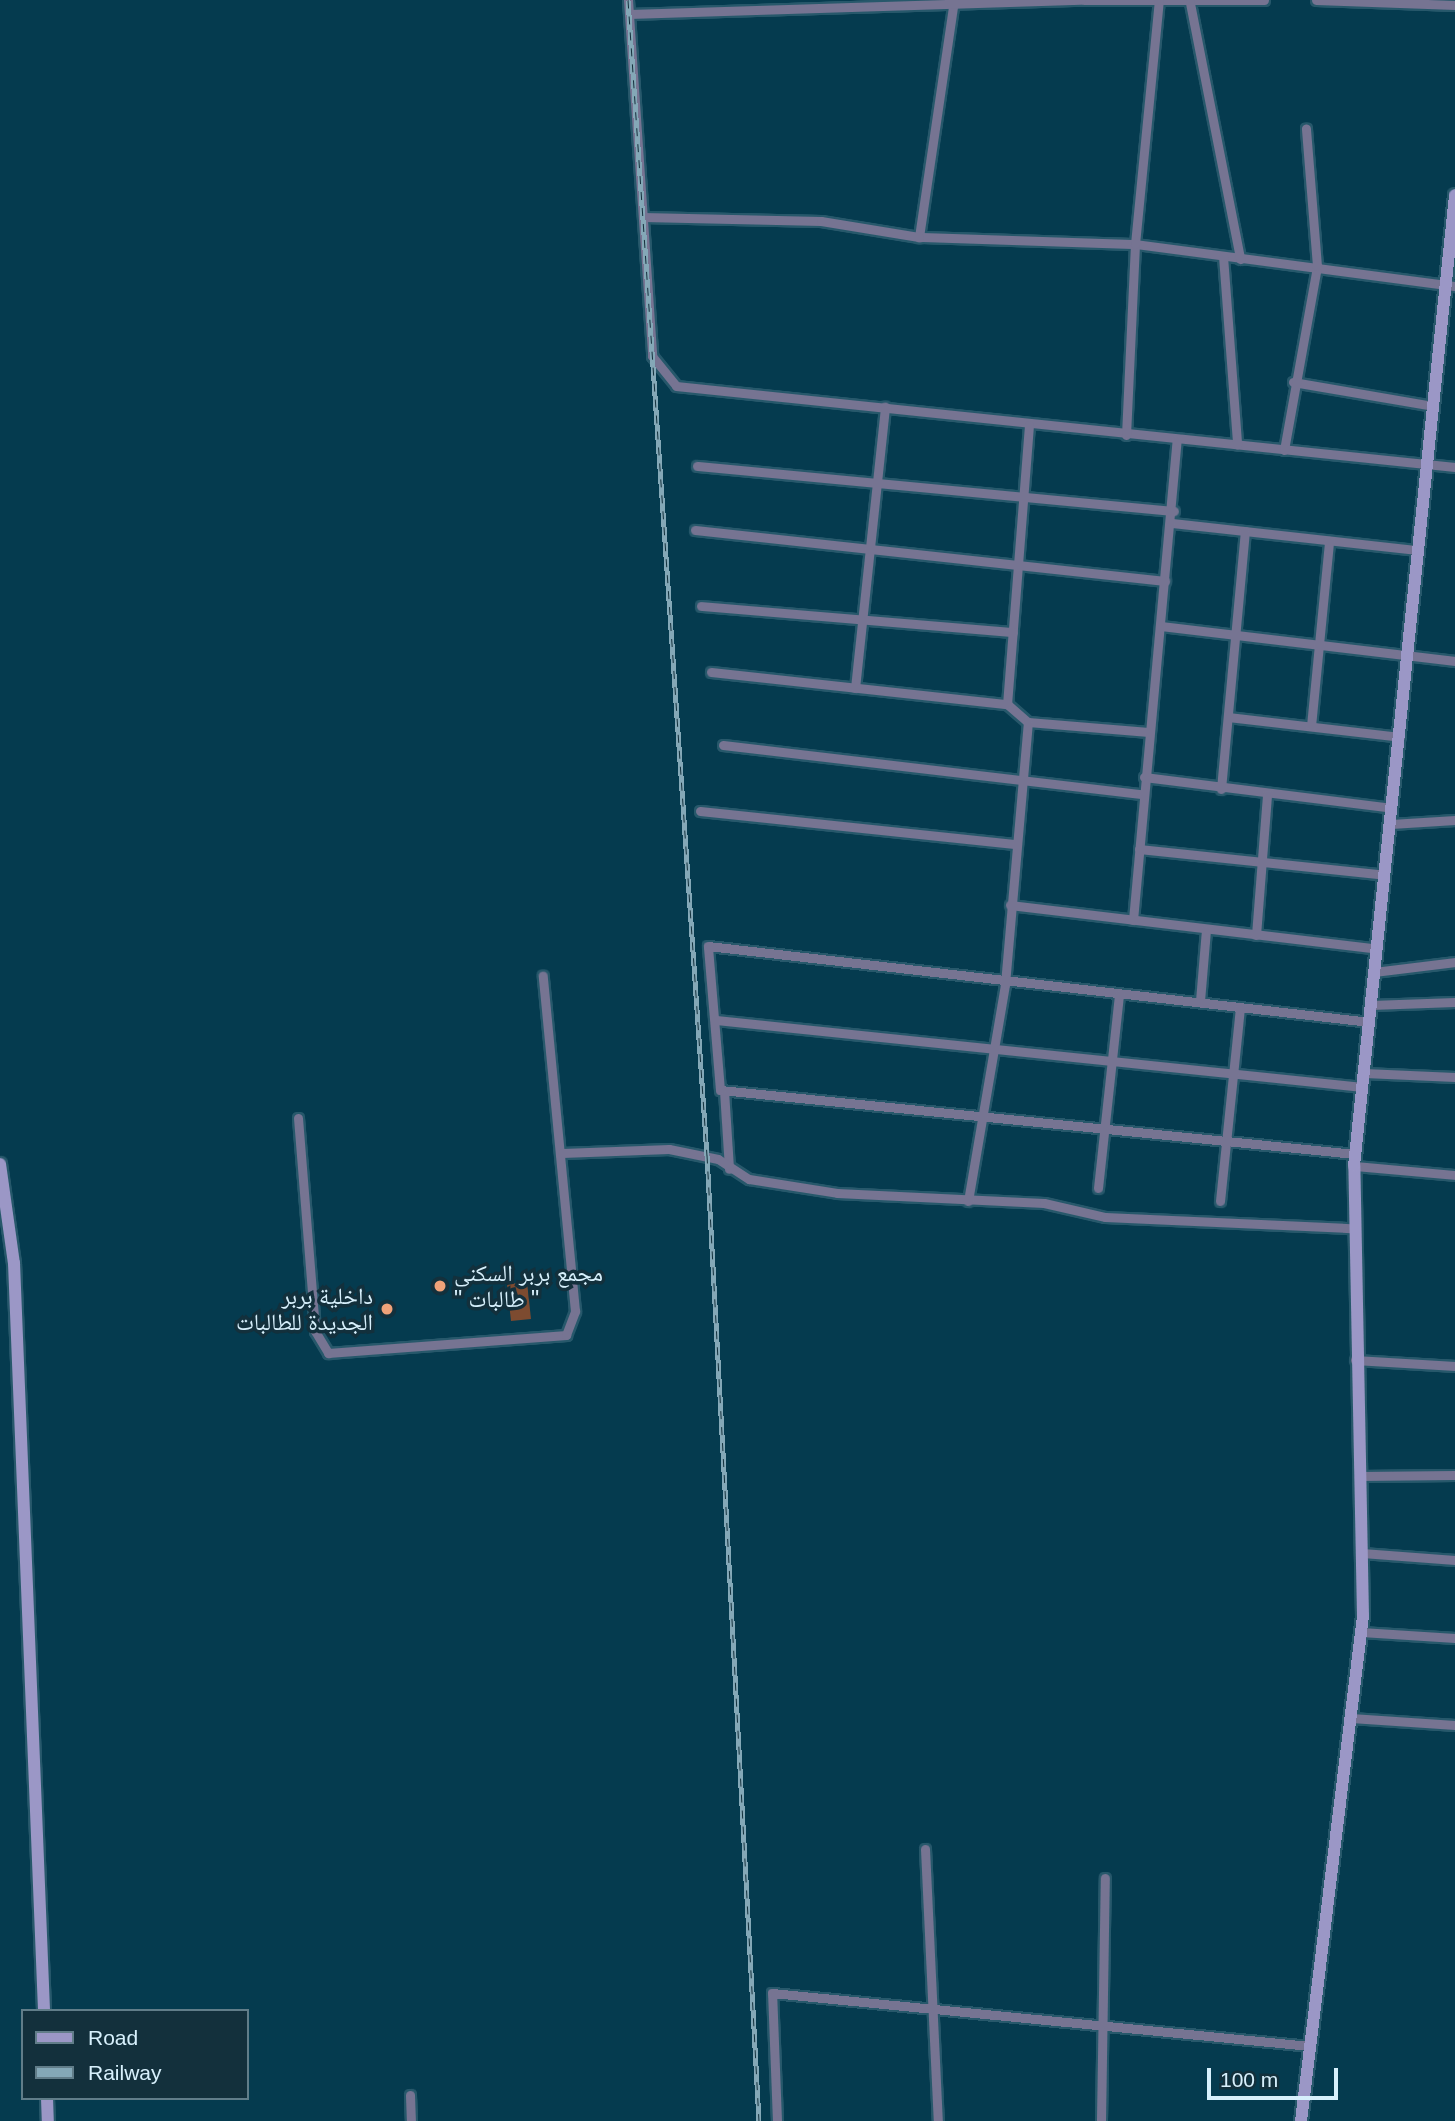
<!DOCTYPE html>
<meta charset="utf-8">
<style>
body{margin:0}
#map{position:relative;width:1455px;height:2121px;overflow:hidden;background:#053b4f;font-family:Arial,"Noto Naskh Arabic",sans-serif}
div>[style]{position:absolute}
.green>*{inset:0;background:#7d4b30}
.roads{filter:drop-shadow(2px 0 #27586b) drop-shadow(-2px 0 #27586b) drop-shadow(0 2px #27586b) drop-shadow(0 -2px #27586b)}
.street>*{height:9px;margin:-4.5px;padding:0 4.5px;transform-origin:4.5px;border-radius:4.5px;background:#767492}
.secondary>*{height:12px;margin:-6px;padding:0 6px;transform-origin:6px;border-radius:6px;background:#9b97c6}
.rail>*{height:5px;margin-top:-2.5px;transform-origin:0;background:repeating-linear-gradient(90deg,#13303c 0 8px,#84a8b7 0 16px);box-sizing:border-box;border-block:2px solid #84a8b7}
.dots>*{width:19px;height:19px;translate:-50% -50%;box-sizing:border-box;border:4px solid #13303c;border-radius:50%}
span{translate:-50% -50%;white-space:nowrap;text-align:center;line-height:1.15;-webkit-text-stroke:7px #13303c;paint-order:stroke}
.poi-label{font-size:23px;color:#d7f0fc}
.left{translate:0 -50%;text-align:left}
.right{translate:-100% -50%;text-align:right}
.legend{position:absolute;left:21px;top:2009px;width:228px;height:91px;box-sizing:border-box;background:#13303c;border:2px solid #617d89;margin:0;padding:9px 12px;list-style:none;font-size:21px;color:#d7f0fc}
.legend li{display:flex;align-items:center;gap:14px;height:35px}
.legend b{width:35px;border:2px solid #617d89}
.scale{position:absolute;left:1207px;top:2068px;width:131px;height:32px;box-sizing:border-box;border:4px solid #d7f0fc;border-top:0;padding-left:9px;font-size:21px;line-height:24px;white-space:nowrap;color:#d7f0fc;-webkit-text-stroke:5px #13303c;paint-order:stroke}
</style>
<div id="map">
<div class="green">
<i style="clip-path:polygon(527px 1282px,531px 1319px,511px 1321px,507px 1284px)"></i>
</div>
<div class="roads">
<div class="street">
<i style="left:628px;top:0;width:357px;rotate:86.1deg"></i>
<i style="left:652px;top:356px;width:38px;rotate:51deg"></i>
<i style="left:676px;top:386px;width:783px;rotate:5.94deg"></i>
<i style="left:954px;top:0;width:240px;rotate:98.4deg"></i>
<i style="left:919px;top:237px;width:216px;rotate:1.9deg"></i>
<i style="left:1135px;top:244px;width:323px;rotate:7.5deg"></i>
<i style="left:1084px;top:0;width:180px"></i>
<i style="left:1316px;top:0;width:139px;rotate:2.1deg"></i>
<i style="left:1190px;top:3px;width:261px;rotate:78.9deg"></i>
<i style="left:629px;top:14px;width:452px;rotate:-1.8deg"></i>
<i style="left:643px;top:217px;width:178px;rotate:1.3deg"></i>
<i style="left:821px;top:221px;width:99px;rotate:9.3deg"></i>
<i style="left:1223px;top:256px;width:189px;rotate:85.7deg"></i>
<i style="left:1293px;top:382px;width:143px;rotate:9.7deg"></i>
<i style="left:1029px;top:425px;width:280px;rotate:94.5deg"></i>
<i style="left:1007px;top:704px;width:28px;rotate:41deg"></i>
<i style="left:1028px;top:722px;width:121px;rotate:4.7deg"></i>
<i style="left:1126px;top:435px;width:191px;rotate:-87.3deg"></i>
<i style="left:1135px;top:244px;width:245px;rotate:-84.4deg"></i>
<i style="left:1284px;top:450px;width:187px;rotate:-79.8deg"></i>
<i style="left:1317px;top:266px;width:138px;rotate:-94.6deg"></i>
<i style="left:697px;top:466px;width:479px;rotate:5.4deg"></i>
<i style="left:1172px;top:523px;width:247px;rotate:6.3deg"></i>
<i style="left:695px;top:530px;width:473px;rotate:6.2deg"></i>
<i style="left:701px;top:606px;width:313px;rotate:4.8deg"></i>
<i style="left:1161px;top:626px;width:296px;rotate:6.8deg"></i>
<i style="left:711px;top:672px;width:298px;rotate:6.2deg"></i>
<i style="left:855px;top:688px;width:283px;rotate:-83.9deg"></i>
<i style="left:1228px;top:717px;width:173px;rotate:6.6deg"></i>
<i style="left:1311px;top:726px;width:186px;rotate:-84.4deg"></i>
<i style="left:723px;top:745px;width:423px;rotate:6.7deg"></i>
<i style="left:1144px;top:777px;width:250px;rotate:7.1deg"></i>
<i style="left:1221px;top:789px;width:259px;rotate:-84.7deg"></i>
<i style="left:700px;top:811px;width:316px;rotate:6deg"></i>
<i style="left:1391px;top:824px;width:64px;rotate:-3.6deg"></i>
<i style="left:1139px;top:849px;width:247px;rotate:6deg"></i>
<i style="left:1010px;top:905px;width:370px;rotate:6.8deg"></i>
<i style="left:1133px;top:920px;width:481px;rotate:-84.8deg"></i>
<i style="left:1256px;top:935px;width:141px;rotate:-85.5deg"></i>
<i style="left:1374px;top:972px;width:82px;rotate:-7deg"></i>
<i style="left:1200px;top:1001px;width:71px;rotate:-85.2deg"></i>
<i style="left:1371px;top:1005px;width:84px;rotate:-2deg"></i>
<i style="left:716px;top:1020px;width:650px;rotate:5.91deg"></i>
<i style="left:1364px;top:1073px;width:91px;rotate:2.5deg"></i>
<i style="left:724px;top:1091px;width:78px;rotate:86.3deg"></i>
<i style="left:298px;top:1118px;width:214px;rotate:85.4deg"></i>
<i style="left:315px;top:1331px;width:26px;rotate:59deg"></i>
<i style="left:328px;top:1353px;width:239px;rotate:-4.3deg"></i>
<i style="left:566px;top:1335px;width:26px;rotate:-69deg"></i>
<i style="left:575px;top:1311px;width:337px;rotate:-95.5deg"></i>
<i style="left:562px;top:1153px;width:107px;rotate:-2.1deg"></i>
<i style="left:669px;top:1149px;width:50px;rotate:11.5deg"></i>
<i style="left:718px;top:1159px;width:37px;rotate:33deg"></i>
<i style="left:749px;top:1179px;width:89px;rotate:9deg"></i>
<i style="left:837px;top:1193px;width:207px;rotate:2.8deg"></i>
<i style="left:1044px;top:1203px;width:63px;rotate:12.9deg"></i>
<i style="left:1105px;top:1217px;width:246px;rotate:2.6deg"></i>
<i style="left:1355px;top:1154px;width:638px;rotate:-174.24deg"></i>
<i style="left:720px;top:1090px;width:144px;rotate:-94.8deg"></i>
<i style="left:708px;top:946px;width:666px;rotate:6.55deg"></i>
<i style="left:1354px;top:1166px;width:101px;rotate:5.1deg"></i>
<i style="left:1098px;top:1188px;width:195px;rotate:-83.8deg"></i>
<i style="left:968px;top:1201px;width:220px;rotate:-80.3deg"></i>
<i style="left:1005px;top:984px;width:263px;rotate:-85deg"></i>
<i style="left:1220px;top:1201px;width:195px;rotate:-84.1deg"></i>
<i style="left:1355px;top:1360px;width:100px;rotate:3.4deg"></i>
<i style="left:1360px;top:1476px;width:95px;rotate:-0.6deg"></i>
<i style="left:1362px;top:1553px;width:93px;rotate:4.3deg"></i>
<i style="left:1361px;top:1632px;width:94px;rotate:3.7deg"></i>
<i style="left:1351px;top:1718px;width:104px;rotate:3.9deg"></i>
<i style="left:925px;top:1849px;width:272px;rotate:87.3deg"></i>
<i style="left:410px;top:2095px;width:26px;rotate:88deg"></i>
<i style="left:777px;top:2121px;width:128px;rotate:-92.2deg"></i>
<i style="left:772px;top:1993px;width:541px;rotate:5.63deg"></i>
<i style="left:1101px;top:2121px;width:243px;rotate:-89.1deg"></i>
</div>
<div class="secondary">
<i style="left:0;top:1164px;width:100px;rotate:82deg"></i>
<i style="left:14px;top:1263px;width:749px;rotate:87.7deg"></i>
<i style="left:47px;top:2098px;width:23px;rotate:88deg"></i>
<i style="left:1301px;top:2121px;width:509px;rotate:-83deg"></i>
<i style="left:1363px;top:1616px;width:450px;rotate:-91.1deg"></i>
<i style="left:1354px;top:1166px;width:976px;rotate:-84.06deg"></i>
</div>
</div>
<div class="rail">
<i style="left:628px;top:0;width:1158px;rotate:86.09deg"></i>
<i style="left:707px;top:1155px;width:967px;rotate:86.92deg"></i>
</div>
<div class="dots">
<i style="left:440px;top:1286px;background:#f0a279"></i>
<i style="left:387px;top:1309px;background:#f0a279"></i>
</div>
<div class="poi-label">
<span class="left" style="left:454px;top:1286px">مجمع بربر السكني<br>" طالبات "</span>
<span class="right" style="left:373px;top:1309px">داخلية بربر<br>الجديدة للطالبات</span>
</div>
<ul class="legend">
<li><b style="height:9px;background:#9b97c6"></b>Road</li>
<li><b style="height:9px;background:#84a8b7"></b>Railway</li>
</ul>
<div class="scale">100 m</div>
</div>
